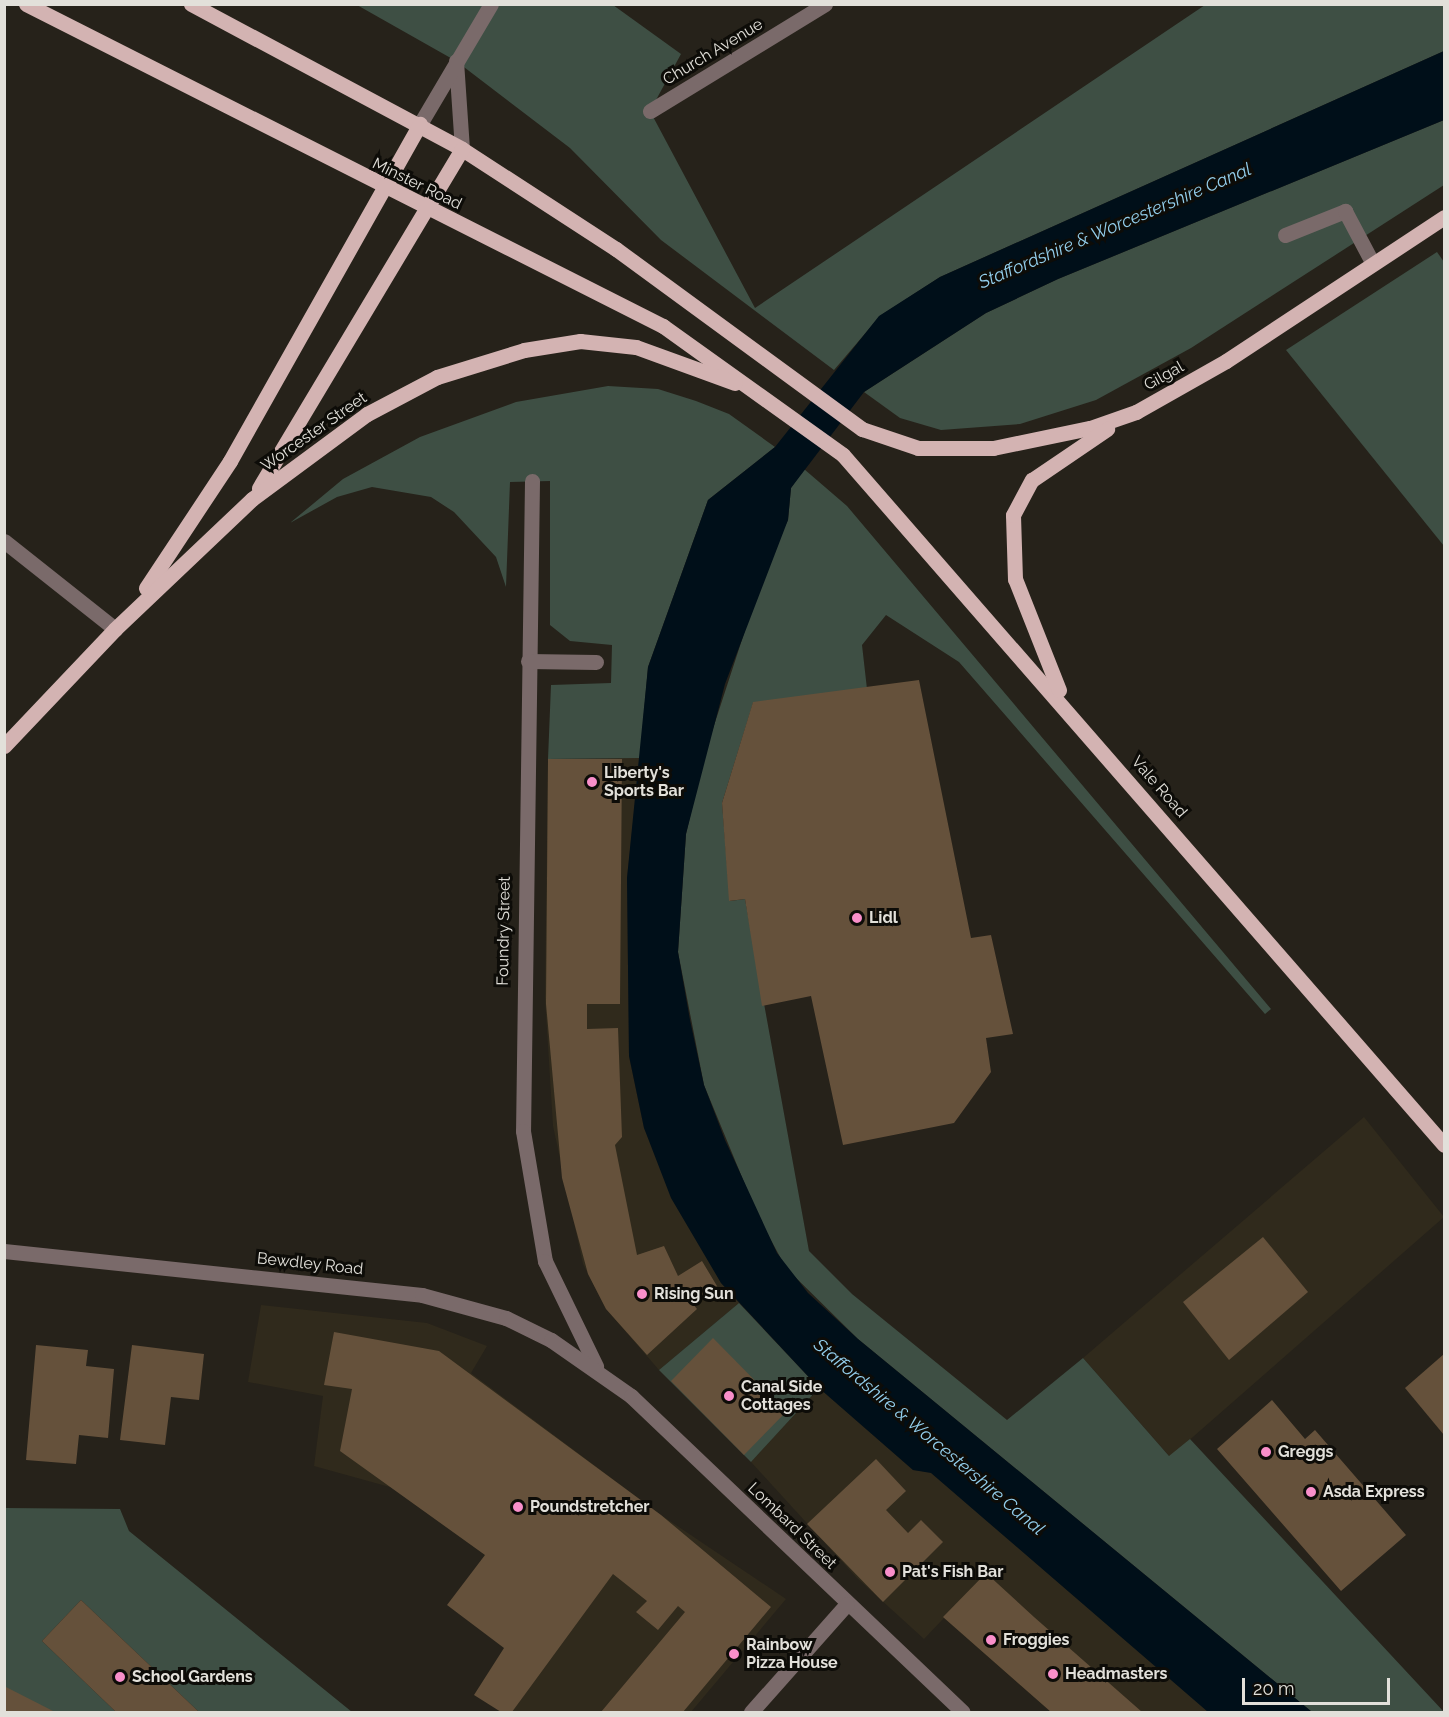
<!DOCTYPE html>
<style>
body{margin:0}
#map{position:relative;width:1449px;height:1717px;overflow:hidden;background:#26221a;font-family:Raleway,sans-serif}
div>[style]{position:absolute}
.built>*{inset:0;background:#302a1c}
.green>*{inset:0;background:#3e4f44}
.water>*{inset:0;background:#000f19}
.building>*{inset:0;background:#65513b}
.minor>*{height:15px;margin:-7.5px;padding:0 7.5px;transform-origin:7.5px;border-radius:7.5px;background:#7a6a6a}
.major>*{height:15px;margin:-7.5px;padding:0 7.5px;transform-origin:7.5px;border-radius:7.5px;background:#d3b3b2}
.dots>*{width:16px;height:16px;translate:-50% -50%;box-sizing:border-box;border:3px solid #0d0c08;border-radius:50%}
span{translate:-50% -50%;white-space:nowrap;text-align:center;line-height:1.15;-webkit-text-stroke:6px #0d0c08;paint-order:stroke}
.street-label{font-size:16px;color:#e2e0da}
.poi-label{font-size:16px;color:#e2e0da;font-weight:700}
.left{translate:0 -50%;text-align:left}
.water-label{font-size:18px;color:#93ceec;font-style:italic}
.frame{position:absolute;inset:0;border:6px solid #e2e0da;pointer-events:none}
.scale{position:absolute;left:1242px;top:1678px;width:148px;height:27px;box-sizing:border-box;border:3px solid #e2e0da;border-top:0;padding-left:8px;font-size:18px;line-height:21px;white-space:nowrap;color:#e2e0da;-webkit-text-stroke:4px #0d0c08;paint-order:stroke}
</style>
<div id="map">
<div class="built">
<i style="clip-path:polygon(640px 758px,627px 878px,629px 1056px,644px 1128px,721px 1283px,739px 1303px,659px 1370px,606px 1309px,583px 1264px,553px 1126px,545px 998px,548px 759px)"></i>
<i style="clip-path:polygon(1364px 1117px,1444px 1217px,1170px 1457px,1083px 1358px)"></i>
<i style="clip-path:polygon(261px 1305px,427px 1323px,487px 1346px,471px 1373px,661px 1515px,786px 1599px,691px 1712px,512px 1712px,575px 1622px,397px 1489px,314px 1466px,323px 1396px,248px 1382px)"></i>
<i style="clip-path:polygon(819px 1388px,913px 1470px,931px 1472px,1209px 1712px,1051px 1712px,944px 1618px,924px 1639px,857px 1578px,751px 1462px)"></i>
</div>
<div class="green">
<i style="clip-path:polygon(357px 5px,613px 5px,681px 54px,650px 111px,755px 308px,1205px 5px,1444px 5px,1444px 51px,940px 277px,880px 316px,834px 370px,661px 240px,570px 148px,456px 61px)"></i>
<i style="clip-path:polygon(1444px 120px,1444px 185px,1191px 348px,1096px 400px,1020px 424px,941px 430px,900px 418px,864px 392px,986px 313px,1058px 279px)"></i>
<i style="clip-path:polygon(1437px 252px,1444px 262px,1444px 546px,1286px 350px)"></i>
<i style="clip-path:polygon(608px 386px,658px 389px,696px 401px,729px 414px,775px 447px,708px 500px,648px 667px,640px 758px,548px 759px,551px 685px,611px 683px,612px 645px,570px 641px,550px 625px,550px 481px,510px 482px,506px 587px,496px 557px,454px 512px,431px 497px,372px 487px,337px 497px,290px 523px,343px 479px,420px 437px,516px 402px)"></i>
<i style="clip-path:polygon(804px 469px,847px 506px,1271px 1009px,1265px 1014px,959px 662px,886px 615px,862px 645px,867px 689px,753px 703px,722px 803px,730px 901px,745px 899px,809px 1251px,852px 1294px,1007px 1420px,1083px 1358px,1169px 1456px,1190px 1439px,1444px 1712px,1312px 1712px,858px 1339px,786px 1268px,758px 1216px,704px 1085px,678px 952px,686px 834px,705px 753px,766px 566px,788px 520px,791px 488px)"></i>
<i style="clip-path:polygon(739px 1303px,819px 1388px,751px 1462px,659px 1370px)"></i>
<i style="clip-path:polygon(5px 1508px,120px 1509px,129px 1531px,352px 1712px,199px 1712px,81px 1600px,42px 1641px,116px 1712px,5px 1712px)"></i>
</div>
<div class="water">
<i style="clip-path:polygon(1444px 51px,1444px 120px,1058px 279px,986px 313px,864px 392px,791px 488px,788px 520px,725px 684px,686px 834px,678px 952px,690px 1020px,704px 1085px,725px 1140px,777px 1253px,808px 1293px,858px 1339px,1312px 1712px,1208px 1712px,931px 1473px,913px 1470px,819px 1388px,721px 1283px,671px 1198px,644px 1128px,629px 1056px,627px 878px,648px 667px,708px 500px,775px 447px,879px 316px,940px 277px)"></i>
</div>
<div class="building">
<i style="clip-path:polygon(919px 680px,971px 938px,991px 935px,1013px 1034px,986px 1038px,991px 1072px,954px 1123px,843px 1145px,811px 996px,762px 1006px,745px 899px,729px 901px,722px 803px,753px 702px)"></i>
<i style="clip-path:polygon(548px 759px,622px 759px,620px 1004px,587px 1004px,587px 1029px,618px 1028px,622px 1137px,615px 1145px,637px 1255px,664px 1246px,678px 1276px,702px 1261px,717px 1286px,693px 1304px,697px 1309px,647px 1355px,606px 1309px,588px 1274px,562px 1178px,546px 1004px)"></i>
<i style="clip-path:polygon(1263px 1237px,1308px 1292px,1229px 1360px,1183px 1302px)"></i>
<i style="clip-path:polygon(334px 1332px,439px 1351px,661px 1515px,771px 1607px,683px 1712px,601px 1712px,685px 1612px,678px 1606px,658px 1630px,636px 1612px,647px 1601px,613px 1574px,512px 1712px,501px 1712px,474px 1695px,504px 1648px,447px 1605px,485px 1555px,340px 1451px,352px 1389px,324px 1385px)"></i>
<i style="clip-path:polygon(713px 1338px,786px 1412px,744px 1455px,671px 1381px)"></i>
<i style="clip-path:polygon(36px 1345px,88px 1350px,86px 1366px,114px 1369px,108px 1438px,79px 1435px,76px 1464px,26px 1460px)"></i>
<i style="clip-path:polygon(132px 1345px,204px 1354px,199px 1400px,171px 1397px,165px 1445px,120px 1440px)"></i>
<i style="clip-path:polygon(1444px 1354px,1444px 1435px,1405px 1388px)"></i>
<i style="clip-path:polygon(1272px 1400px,1305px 1439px,1315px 1430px,1406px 1535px,1341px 1591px,1217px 1449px)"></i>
<i style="clip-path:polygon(876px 1459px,906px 1491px,886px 1510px,908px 1533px,921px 1520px,943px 1542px,883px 1602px,807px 1524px)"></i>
<i style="clip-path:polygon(986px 1573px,1034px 1617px,1142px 1712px,1051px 1712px,943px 1617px)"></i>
<i style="clip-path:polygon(81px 1600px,199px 1712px,116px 1712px,42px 1641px)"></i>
<i style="clip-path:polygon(4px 1686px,55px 1712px,4px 1712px)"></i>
</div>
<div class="minor">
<i style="left:456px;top:61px;width:88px;rotate:86.1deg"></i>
<i style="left:650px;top:111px;width:205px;rotate:-31.4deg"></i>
<i style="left:420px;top:124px;width:139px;rotate:-59.4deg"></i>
<i style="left:1285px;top:235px;width:65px;rotate:-21.8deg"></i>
<i style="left:1345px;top:211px;width:58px;rotate:62.1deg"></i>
<i style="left:532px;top:481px;width:650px;rotate:90.79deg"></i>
<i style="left:523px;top:1131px;width:132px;rotate:80.4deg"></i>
<i style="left:545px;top:1261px;width:117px;rotate:64.1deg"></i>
<i style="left:4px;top:541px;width:142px;rotate:38.4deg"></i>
<i style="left:528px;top:661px;width:68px;rotate:0.8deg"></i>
<i style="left:4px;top:1251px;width:420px;rotate:6deg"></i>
<i style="left:422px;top:1295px;width:87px;rotate:15.3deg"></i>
<i style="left:506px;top:1318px;width:50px;rotate:26.1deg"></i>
<i style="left:551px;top:1340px;width:98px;rotate:35deg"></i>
<i style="left:631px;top:1396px;width:458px;rotate:43.6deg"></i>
<i style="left:751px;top:1712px;width:144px;rotate:-48.4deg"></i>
</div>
<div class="major">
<i style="left:26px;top:4px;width:714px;rotate:26.82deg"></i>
<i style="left:663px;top:326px;width:221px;rotate:35.6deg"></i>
<i style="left:843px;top:455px;width:915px;rotate:48.94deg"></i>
<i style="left:191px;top:4px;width:307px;rotate:28.1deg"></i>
<i style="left:462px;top:149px;width:184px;rotate:33deg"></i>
<i style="left:616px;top:249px;width:305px;rotate:36.2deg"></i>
<i style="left:862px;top:429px;width:59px;rotate:18.7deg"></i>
<i style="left:918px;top:448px;width:75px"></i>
<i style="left:993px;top:448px;width:99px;rotate:-11.7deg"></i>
<i style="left:1090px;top:428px;width:49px;rotate:-19.2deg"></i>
<i style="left:1136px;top:412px;width:103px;rotate:-29.5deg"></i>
<i style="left:1226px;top:361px;width:261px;rotate:-33.4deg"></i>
<i style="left:259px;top:488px;width:395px;rotate:-59.1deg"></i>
<i style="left:146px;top:588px;width:152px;rotate:-56.5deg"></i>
<i style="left:230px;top:461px;width:387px;rotate:-60.6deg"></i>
<i style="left:1059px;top:690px;width:119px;rotate:-111.6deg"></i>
<i style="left:1015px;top:579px;width:64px;rotate:-91.8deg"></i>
<i style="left:1013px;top:515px;width:40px;rotate:-62deg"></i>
<i style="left:1032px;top:480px;width:91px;rotate:-34.2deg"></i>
<i style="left:4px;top:746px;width:161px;rotate:-46.5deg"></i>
<i style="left:115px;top:629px;width:189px;rotate:-43.5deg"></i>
<i style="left:252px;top:499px;width:143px;rotate:-36.5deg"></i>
<i style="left:367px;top:414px;width:79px;rotate:-27.9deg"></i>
<i style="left:437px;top:377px;width:91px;rotate:-17.2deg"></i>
<i style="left:524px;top:350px;width:57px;rotate:-9.1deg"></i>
<i style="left:580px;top:341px;width:56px;rotate:6.1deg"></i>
<i style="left:636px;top:347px;width:105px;rotate:20deg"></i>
</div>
<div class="dots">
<i style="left:592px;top:782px;background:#f98fca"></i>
<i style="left:857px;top:918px;background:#f98fca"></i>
<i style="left:642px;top:1294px;background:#f98fca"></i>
<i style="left:729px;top:1396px;background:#f98fca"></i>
<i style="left:1266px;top:1452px;background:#f98fca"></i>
<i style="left:1311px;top:1492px;background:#f98fca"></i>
<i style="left:518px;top:1507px;background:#f98fca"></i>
<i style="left:890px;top:1572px;background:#f98fca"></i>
<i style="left:991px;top:1640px;background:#f98fca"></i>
<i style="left:734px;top:1654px;background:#f98fca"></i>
<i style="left:1053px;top:1674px;background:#f98fca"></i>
<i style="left:120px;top:1677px;background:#f98fca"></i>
</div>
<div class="street-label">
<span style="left:713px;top:52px;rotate:-31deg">Church Avenue</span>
<span style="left:417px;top:184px;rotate:26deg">Minster Road</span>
<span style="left:1164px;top:376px;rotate:-29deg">Gilgal</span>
<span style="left:314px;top:432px;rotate:-35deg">Worcester Street</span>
<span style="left:1159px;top:787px;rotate:49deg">Vale Road</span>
<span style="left:504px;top:931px;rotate:-89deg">Foundry Street</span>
<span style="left:310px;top:1264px;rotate:6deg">Bewdley Road</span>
<span style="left:792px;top:1526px;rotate:44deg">Lombard Street</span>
</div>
<div class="poi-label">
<span class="left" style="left:604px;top:782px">Liberty's<br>Sports Bar</span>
<span class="left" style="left:869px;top:918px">Lidl</span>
<span class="left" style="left:654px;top:1294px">Rising Sun</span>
<span class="left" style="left:741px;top:1396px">Canal Side<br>Cottages</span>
<span class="left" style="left:1278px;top:1452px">Greggs</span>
<span class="left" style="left:1323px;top:1492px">Asda Express</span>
<span class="left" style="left:530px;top:1507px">Poundstretcher</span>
<span class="left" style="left:902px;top:1572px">Pat's Fish Bar</span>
<span class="left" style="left:1003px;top:1640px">Froggies</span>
<span class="left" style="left:746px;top:1654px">Rainbow<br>Pizza House</span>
<span class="left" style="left:1065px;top:1674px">Headmasters</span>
<span class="left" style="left:132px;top:1677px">School Gardens</span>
</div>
<div class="water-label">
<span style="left:1115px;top:226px;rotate:-23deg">Staffordshire &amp; Worcestershire Canal</span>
<span style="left:929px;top:1437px;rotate:40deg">Staffordshire &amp; Worcestershire Canal</span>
</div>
<div class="frame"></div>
<div class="scale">20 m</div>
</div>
